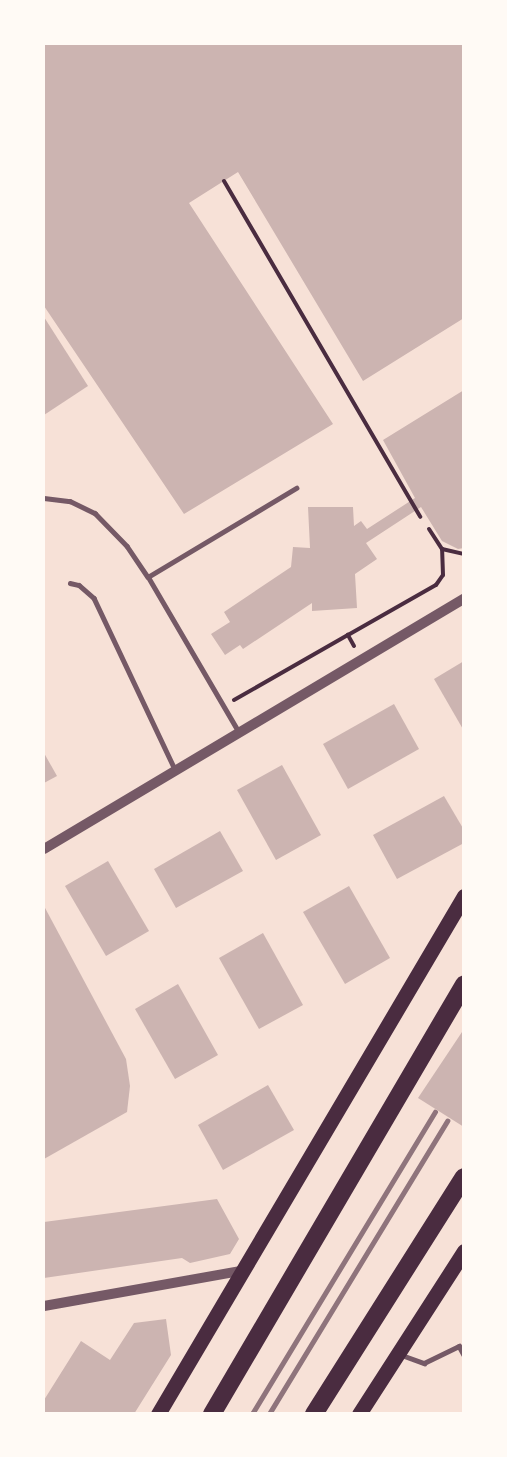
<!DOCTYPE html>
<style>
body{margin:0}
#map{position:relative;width:507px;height:1457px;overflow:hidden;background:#f7e1d7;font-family:"Golos Text",sans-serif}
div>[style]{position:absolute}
.building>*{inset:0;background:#ccb4b1}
.path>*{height:4px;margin:-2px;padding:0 2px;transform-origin:2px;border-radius:2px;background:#4a2c40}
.service>*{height:4.5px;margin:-2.25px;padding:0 2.25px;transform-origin:2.25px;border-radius:2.25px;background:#755966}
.tertiary>*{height:10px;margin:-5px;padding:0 5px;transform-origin:5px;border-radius:5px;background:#755966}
.primary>*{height:15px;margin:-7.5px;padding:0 7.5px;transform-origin:7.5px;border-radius:7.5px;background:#4a2c40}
.motorway>*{height:18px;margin:-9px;padding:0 9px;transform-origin:9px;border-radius:9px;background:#4a2c40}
.rail>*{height:4.5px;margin:-2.25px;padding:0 2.25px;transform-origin:2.25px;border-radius:2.25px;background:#8f747c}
span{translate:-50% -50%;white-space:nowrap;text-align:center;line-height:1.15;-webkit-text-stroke:4.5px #fffaf5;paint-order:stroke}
.frame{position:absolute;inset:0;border:45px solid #fffaf5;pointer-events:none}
</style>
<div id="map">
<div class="building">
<i style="clip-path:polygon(44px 44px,464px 44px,464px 318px,363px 381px,238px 172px,189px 203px,333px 424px,184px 514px,44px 306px)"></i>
<i style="clip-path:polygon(44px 317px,88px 386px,44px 415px)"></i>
<i style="clip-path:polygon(464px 390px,464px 548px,458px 549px,442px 541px,421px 507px,366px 543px,377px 559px,355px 574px,357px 608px,312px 611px,312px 603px,243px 649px,240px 645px,225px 655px,211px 634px,230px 622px,224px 612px,291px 567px,293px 547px,310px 548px,308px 507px,353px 507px,354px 526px,361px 521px,367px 529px,415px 498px,383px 440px)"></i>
<i style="clip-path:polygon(464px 661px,464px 731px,434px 679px)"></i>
<i style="clip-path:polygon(394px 704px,419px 749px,348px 789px,323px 744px)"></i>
<i style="clip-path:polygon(44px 753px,57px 776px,44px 783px)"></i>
<i style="clip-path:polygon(282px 765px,321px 835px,276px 860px,237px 790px)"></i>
<i style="clip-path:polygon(444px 796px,464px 830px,464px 843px,397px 879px,373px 835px)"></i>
<i style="clip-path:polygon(220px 831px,243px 871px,176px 908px,154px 869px)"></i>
<i style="clip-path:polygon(108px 861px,149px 931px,106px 956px,65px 886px)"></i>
<i style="clip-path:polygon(349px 886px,390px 958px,345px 984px,303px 912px)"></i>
<i style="clip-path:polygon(44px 906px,126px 1059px,130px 1086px,127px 1112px,44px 1159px)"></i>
<i style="clip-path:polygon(263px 933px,303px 1005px,259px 1029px,219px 958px)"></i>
<i style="clip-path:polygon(178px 984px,218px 1055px,175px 1079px,135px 1009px)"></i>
<i style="clip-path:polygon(464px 1029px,464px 1127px,418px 1098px)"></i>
<i style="clip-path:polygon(268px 1085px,294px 1130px,223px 1170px,198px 1125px)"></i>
<i style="clip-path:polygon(217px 1199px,239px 1239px,230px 1254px,190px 1263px,182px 1258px,44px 1278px,44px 1222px)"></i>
<i style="clip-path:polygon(166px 1319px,171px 1355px,134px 1414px,44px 1414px,44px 1400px,81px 1341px,110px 1360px,134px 1323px)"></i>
</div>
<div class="path">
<i style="left:224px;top:181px;width:389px;rotate:59.7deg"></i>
<i style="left:429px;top:529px;width:24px;rotate:57deg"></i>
<i style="left:442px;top:549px;width:23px;rotate:13deg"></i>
<i style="left:354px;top:646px;width:13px;rotate:-119deg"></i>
<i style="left:348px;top:635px;width:101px;rotate:-29.6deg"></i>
<i style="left:436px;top:585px;width:12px;rotate:-55deg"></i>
<i style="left:443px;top:575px;width:26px;rotate:-92deg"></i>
<i style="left:234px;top:700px;width:131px;rotate:-29.7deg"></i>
</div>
<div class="service">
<i style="left:44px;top:498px;width:26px;rotate:7deg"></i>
<i style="left:70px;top:501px;width:28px;rotate:26deg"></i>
<i style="left:95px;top:513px;width:46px;rotate:45.9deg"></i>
<i style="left:127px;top:546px;width:37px;rotate:56deg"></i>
<i style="left:70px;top:583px;width:9px;rotate:13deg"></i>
<i style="left:79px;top:585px;width:20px;rotate:41deg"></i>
<i style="left:94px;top:598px;width:189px;rotate:64.7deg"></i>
<i style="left:239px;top:733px;width:181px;rotate:-120.3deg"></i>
<i style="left:148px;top:577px;width:173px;rotate:-31deg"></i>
<i style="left:399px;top:1354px;width:27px;rotate:20deg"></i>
<i style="left:424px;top:1363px;width:39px;rotate:-26deg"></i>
<i style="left:459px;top:1346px;width:10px;rotate:61deg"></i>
</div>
<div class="tertiary">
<i style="left:44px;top:849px;width:489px;rotate:-30.8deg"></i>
<i style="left:44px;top:1306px;width:200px;rotate:-10.1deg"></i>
</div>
<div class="primary">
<i style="left:158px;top:1414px;width:602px;rotate:-59.43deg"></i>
<i style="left:359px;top:1414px;width:194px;rotate:-57.2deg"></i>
</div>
<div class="motorway">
<i style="left:212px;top:1414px;width:498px;rotate:-59.6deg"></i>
<i style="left:314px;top:1414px;width:280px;rotate:-57.7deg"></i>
</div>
<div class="rail">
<i style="left:252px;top:1414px;width:353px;rotate:-58.8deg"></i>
<i style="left:269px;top:1414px;width:343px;rotate:-58.7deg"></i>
</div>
<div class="frame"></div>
</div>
